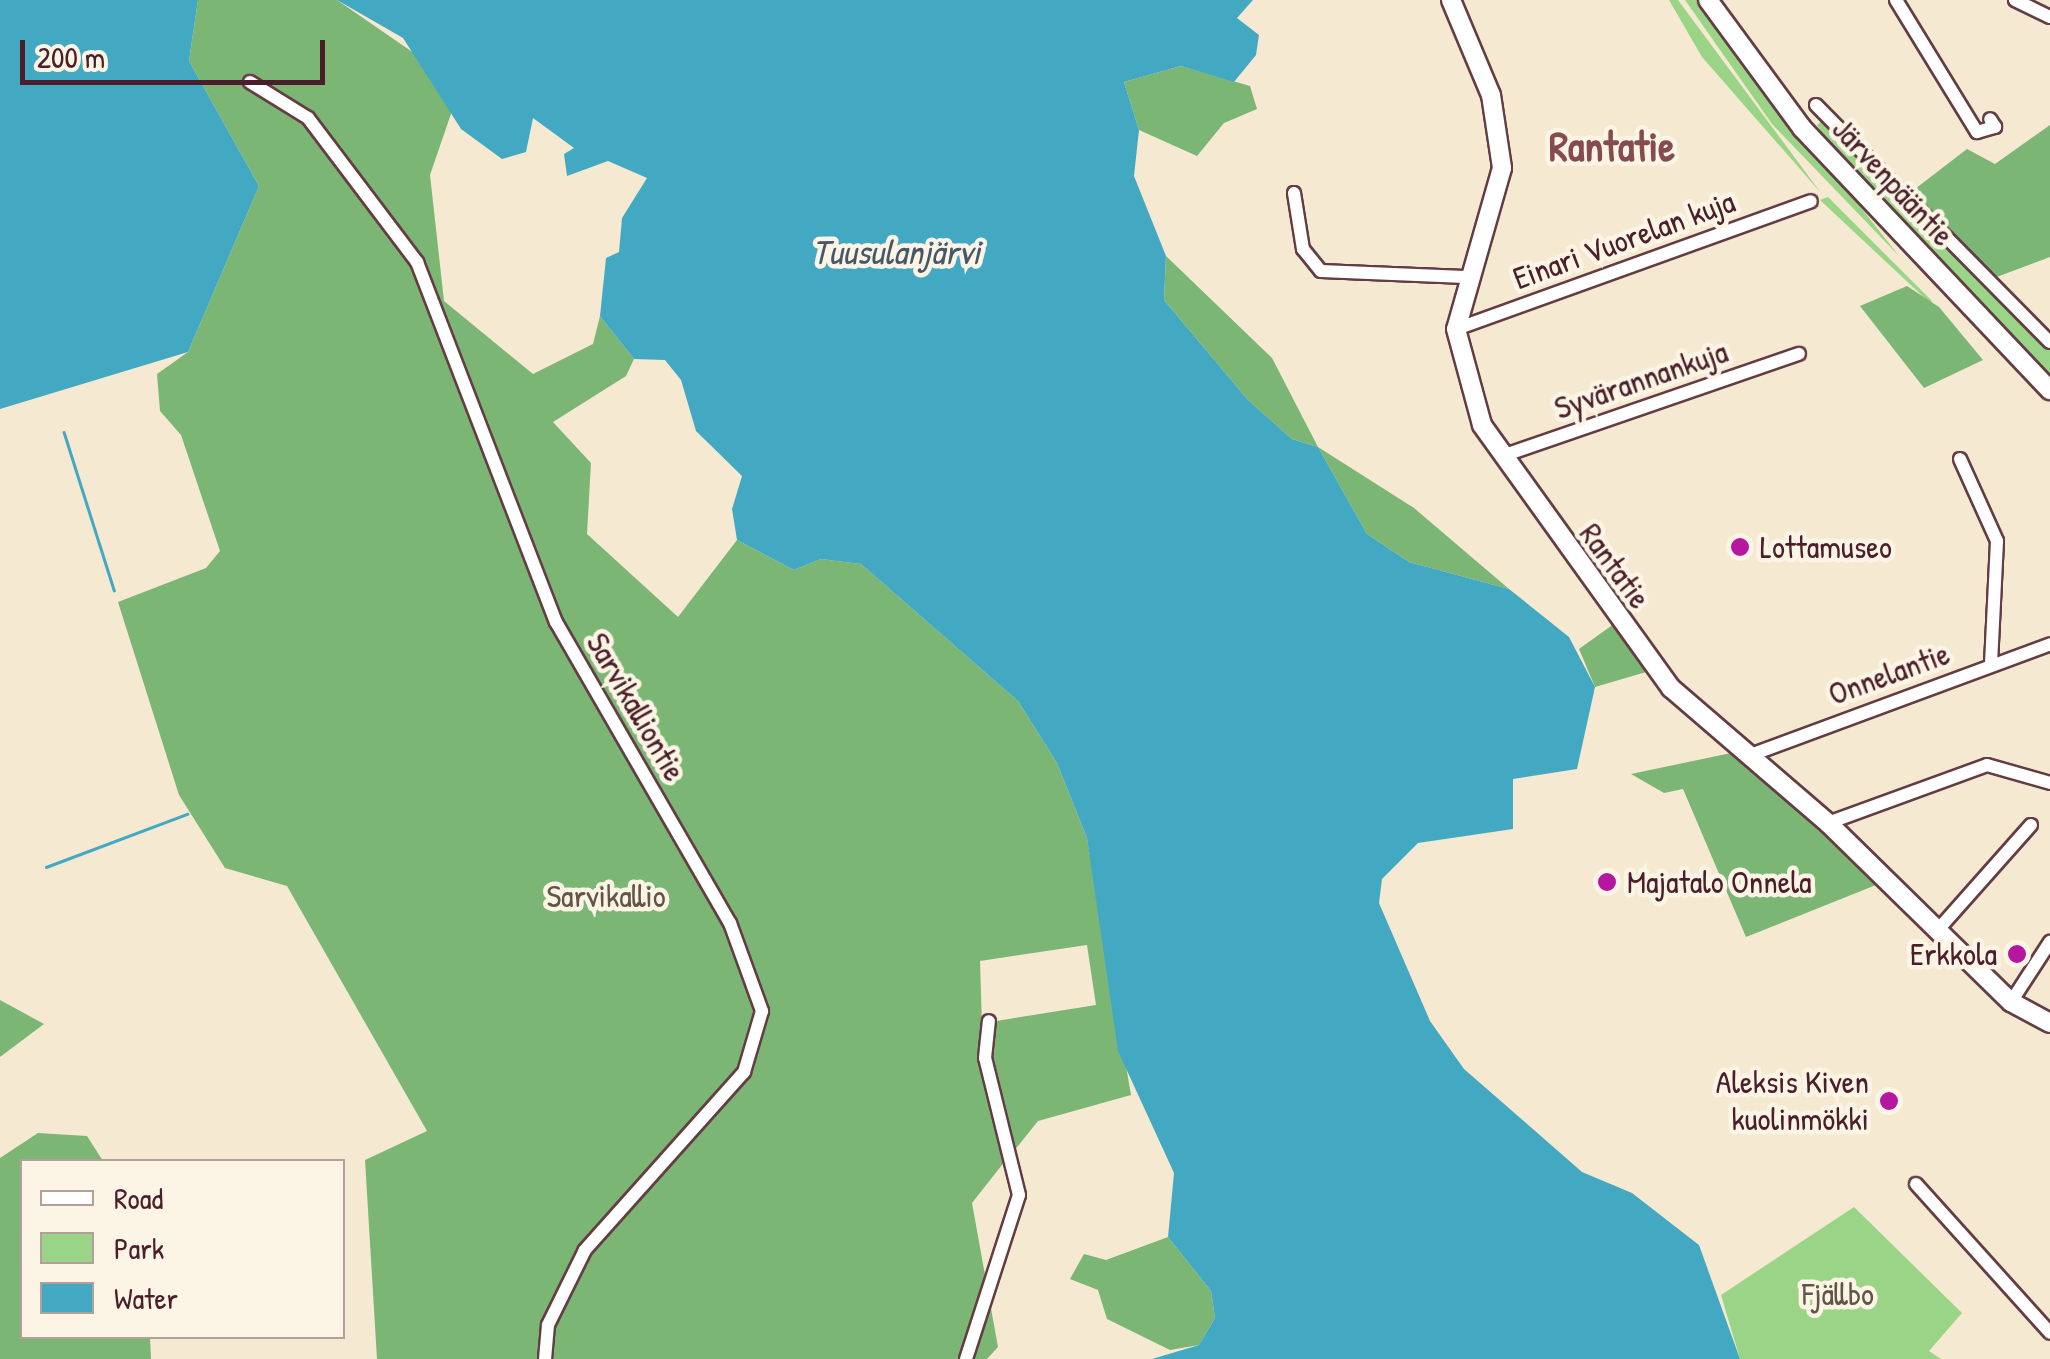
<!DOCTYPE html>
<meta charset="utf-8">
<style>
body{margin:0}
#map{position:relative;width:2050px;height:1359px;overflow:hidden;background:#f6e9d1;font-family:"Patrick Hand",sans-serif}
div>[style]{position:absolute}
.green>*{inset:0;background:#9ad487}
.forest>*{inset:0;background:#7bb674}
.water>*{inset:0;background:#43a9c3}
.stream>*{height:2.5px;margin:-1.25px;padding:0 1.25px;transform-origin:1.25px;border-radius:1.25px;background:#43a9c3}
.roads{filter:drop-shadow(2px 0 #643d44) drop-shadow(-2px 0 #643d44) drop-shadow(0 2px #643d44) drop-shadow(0 -2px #643d44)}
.street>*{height:12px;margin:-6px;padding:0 6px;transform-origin:6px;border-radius:6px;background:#fff}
.secondary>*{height:18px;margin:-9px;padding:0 9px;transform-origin:9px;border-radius:9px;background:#fff}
.dots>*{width:28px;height:28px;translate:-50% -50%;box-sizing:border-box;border:5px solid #fcf5e5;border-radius:50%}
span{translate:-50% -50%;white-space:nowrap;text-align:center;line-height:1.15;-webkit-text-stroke:9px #fcf5e5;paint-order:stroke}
.street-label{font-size:32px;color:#4a1f2b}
.poi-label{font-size:32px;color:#4a1f2b}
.left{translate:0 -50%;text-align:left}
.right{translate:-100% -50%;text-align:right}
.park-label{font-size:32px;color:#625547}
.water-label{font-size:35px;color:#475668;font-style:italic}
.district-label{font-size:42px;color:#854c4f;font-weight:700}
.legend{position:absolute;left:20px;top:1159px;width:325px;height:180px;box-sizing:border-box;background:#fcf5e5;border:2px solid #b59f9b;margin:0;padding:12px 18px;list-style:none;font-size:30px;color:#4a1f2b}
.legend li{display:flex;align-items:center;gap:20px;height:50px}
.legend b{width:50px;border:2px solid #b59f9b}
.scale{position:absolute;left:20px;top:40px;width:305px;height:45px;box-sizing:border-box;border:5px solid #4a1f2b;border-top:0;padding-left:12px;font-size:30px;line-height:35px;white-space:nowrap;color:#4a1f2b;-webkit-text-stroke:8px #fcf5e5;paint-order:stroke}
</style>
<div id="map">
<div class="green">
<i style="clip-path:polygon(1669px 0,1678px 0,1821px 193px,1702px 57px)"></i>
<i style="clip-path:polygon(1685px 0,1698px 0,1899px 256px,1772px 124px)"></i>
<i style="clip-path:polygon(1823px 120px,2050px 347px,2050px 378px,1838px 157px,1817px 125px)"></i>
<i style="clip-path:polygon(1828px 197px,1932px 301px,1930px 303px,1820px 200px)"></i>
<i style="clip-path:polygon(1854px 1207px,1962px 1313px,1929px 1351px,1941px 1359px,1740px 1359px,1721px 1295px)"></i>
</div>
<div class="forest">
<i style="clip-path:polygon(198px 0,337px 0,424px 60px,453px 108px,430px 175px,444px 301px,533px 374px,593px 344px,600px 316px,634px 359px,626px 376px,553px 422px,591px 463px,587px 534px,678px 617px,737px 540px,794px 570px,821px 559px,861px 564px,1018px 701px,1057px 763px,1087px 838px,1131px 1095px,1038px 1121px,1014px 1151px,988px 1057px,996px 1021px,1096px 1005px,1087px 945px,980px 961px,983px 1058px,1009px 1156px,972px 1203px,998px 1347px,987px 1359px,377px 1359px,365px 1160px,427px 1131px,287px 886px,225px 868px,179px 795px,118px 602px,206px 568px,220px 551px,181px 435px,160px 411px,157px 374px,188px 352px,259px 186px,189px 61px)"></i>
<i style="clip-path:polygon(1181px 66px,1250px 86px,1257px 109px,1224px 123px,1197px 156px,1139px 130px,1124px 82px)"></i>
<i style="clip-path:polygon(2050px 125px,2050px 257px,1994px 278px,1911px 192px,1967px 149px,1995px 164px)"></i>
<i style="clip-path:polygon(1166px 256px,1272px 358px,1318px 447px,1414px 508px,1509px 589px,1409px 562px,1367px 534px,1318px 447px,1292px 439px,1248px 400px,1164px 300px)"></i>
<i style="clip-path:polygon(1907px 286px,1939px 307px,1983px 360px,1924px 388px,1860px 306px)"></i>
<i style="clip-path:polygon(1618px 621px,1653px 670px,1595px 687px,1579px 649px)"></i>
<i style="clip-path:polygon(1731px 753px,1824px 831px,1876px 885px,1746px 937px,1683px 789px,1664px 793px,1631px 774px)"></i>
<i style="clip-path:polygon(0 1000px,44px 1024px,0 1057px)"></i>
<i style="clip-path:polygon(38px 1133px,87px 1136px,103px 1161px,22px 1162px,22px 1336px,150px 1337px,151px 1359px,0 1359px,0 1158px)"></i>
<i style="clip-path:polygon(1168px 1237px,1211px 1291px,1215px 1318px,1199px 1345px,1170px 1350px,1107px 1319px,1098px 1290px,1070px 1279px,1084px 1254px,1106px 1260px)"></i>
</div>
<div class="water">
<i style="clip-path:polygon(0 0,198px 0,189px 61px,259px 186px,188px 352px,0 409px)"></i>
<i style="clip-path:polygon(337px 0,1253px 0,1237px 18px,1259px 35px,1256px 55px,1234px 82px,1181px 66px,1124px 82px,1139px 130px,1134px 176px,1166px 256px,1164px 300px,1248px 400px,1292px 439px,1318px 447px,1367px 534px,1409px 562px,1509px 589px,1569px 637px,1595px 687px,1577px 769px,1513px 779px,1513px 829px,1418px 843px,1382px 879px,1379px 903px,1430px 1021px,1464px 1069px,1582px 1172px,1632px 1193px,1699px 1245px,1740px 1359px,1152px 1359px,1199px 1345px,1215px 1318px,1211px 1291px,1168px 1237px,1174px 1173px,1118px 1051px,1087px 838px,1057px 763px,1018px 701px,861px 564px,821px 559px,794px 570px,737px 540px,732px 509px,742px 476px,696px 431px,681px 380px,665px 360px,634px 359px,600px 316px,606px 258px,619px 252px,622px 218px,647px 178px,608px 161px,567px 176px,564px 154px,574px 148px,533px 118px,526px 152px,502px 159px,461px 129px,403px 38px)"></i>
</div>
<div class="stream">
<i style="left:64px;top:432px;width:166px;rotate:72.4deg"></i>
<i style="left:46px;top:867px;width:151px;rotate:-20.6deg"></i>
</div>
<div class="roads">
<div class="street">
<i style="left:1896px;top:0;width:155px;rotate:58.5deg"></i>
<i style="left:1977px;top:132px;width:19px;rotate:-16deg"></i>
<i style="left:1995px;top:127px;width:9px;rotate:-122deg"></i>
<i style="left:2015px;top:0;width:39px;rotate:26deg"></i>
<i style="left:250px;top:82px;width:68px;rotate:31.8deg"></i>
<i style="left:308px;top:118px;width:181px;rotate:52.9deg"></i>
<i style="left:417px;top:262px;width:386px;rotate:68.9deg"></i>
<i style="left:556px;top:622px;width:348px;rotate:60deg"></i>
<i style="left:730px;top:923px;width:94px;rotate:70deg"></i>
<i style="left:762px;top:1011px;width:64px;rotate:106.4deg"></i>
<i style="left:744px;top:1072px;width:239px;rotate:131.8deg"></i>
<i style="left:585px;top:1250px;width:84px;rotate:116.3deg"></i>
<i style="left:548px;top:1325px;width:34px;rotate:95deg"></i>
<i style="left:1816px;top:105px;width:333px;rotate:45.4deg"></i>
<i style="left:1294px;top:193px;width:57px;rotate:80.9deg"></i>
<i style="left:1303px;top:249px;width:28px;rotate:51deg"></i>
<i style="left:1321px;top:271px;width:144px;rotate:2.4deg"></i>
<i style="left:1456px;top:329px;width:377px;rotate:-19.8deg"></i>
<i style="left:1502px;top:456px;width:314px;rotate:-19deg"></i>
<i style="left:1960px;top:459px;width:90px;rotate:65.7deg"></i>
<i style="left:1997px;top:541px;width:124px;rotate:92.8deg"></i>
<i style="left:1748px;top:756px;width:322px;rotate:-20.3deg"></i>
<i style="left:1828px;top:823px;width:169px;rotate:-20deg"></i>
<i style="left:1987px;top:765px;width:66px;rotate:15.9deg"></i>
<i style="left:1936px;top:932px;width:143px;rotate:-48.4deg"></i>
<i style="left:2011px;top:1002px;width:72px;rotate:-57deg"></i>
<i style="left:1916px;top:1184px;width:200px;rotate:48deg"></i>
<i style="left:966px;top:1359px;width:172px;rotate:-72.1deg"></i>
<i style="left:1019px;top:1195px;width:141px;rotate:-103.9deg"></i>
<i style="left:985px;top:1058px;width:37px;rotate:-84deg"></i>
</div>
<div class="secondary">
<i style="left:1451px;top:0;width:103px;rotate:67.2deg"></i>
<i style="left:1491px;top:95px;width:74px;rotate:81.4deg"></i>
<i style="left:1502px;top:168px;width:167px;rotate:105.9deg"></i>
<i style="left:1456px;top:329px;width:99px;rotate:74.8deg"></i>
<i style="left:1482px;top:425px;width:324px;rotate:54.3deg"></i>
<i style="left:1671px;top:688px;width:207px;rotate:40.7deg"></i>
<i style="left:1828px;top:823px;width:256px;rotate:44.4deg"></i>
<i style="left:2011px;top:1002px;width:44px;rotate:28.3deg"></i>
<i style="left:1708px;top:0;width:159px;rotate:53.7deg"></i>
<i style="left:1802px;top:128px;width:361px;rotate:46.6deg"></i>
</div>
</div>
<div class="dots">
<i style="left:1740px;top:547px;background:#b5179e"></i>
<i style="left:1607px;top:882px;background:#b5179e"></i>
<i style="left:2017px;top:954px;background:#b5179e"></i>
<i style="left:1889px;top:1101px;background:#b5179e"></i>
</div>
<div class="street-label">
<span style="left:1893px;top:182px;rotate:47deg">Järvenpääntie</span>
<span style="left:1624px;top:240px;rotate:-20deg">Einari Vuorelan kuja</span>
<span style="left:1641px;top:380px;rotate:-19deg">Syvärannankuja</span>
<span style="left:1615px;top:566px;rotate:54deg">Rantatie</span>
<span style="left:1889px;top:674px;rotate:-20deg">Onnelantie</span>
<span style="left:636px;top:707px;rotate:60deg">Sarvikalliontie</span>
</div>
<div class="poi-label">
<span class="left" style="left:1760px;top:547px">Lottamuseo</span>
<span class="left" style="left:1627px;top:882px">Majatalo Onnela</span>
<span class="right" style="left:1997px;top:954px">Erkkola</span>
<span class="right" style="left:1869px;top:1101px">Aleksis Kiven<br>kuolinmökki</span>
</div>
<div class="park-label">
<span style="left:606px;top:896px">Sarvikallio</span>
<span style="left:1838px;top:1294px">Fjällbo</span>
</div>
<div class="water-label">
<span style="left:896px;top:252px">Tuusulanjärvi</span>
</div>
<div class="district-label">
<span style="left:1612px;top:146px">Rantatie</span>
</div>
<ul class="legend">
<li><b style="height:12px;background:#fff"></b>Road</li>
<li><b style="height:28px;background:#9ad487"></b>Park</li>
<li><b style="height:28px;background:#43a9c3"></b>Water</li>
</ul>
<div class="scale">200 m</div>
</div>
